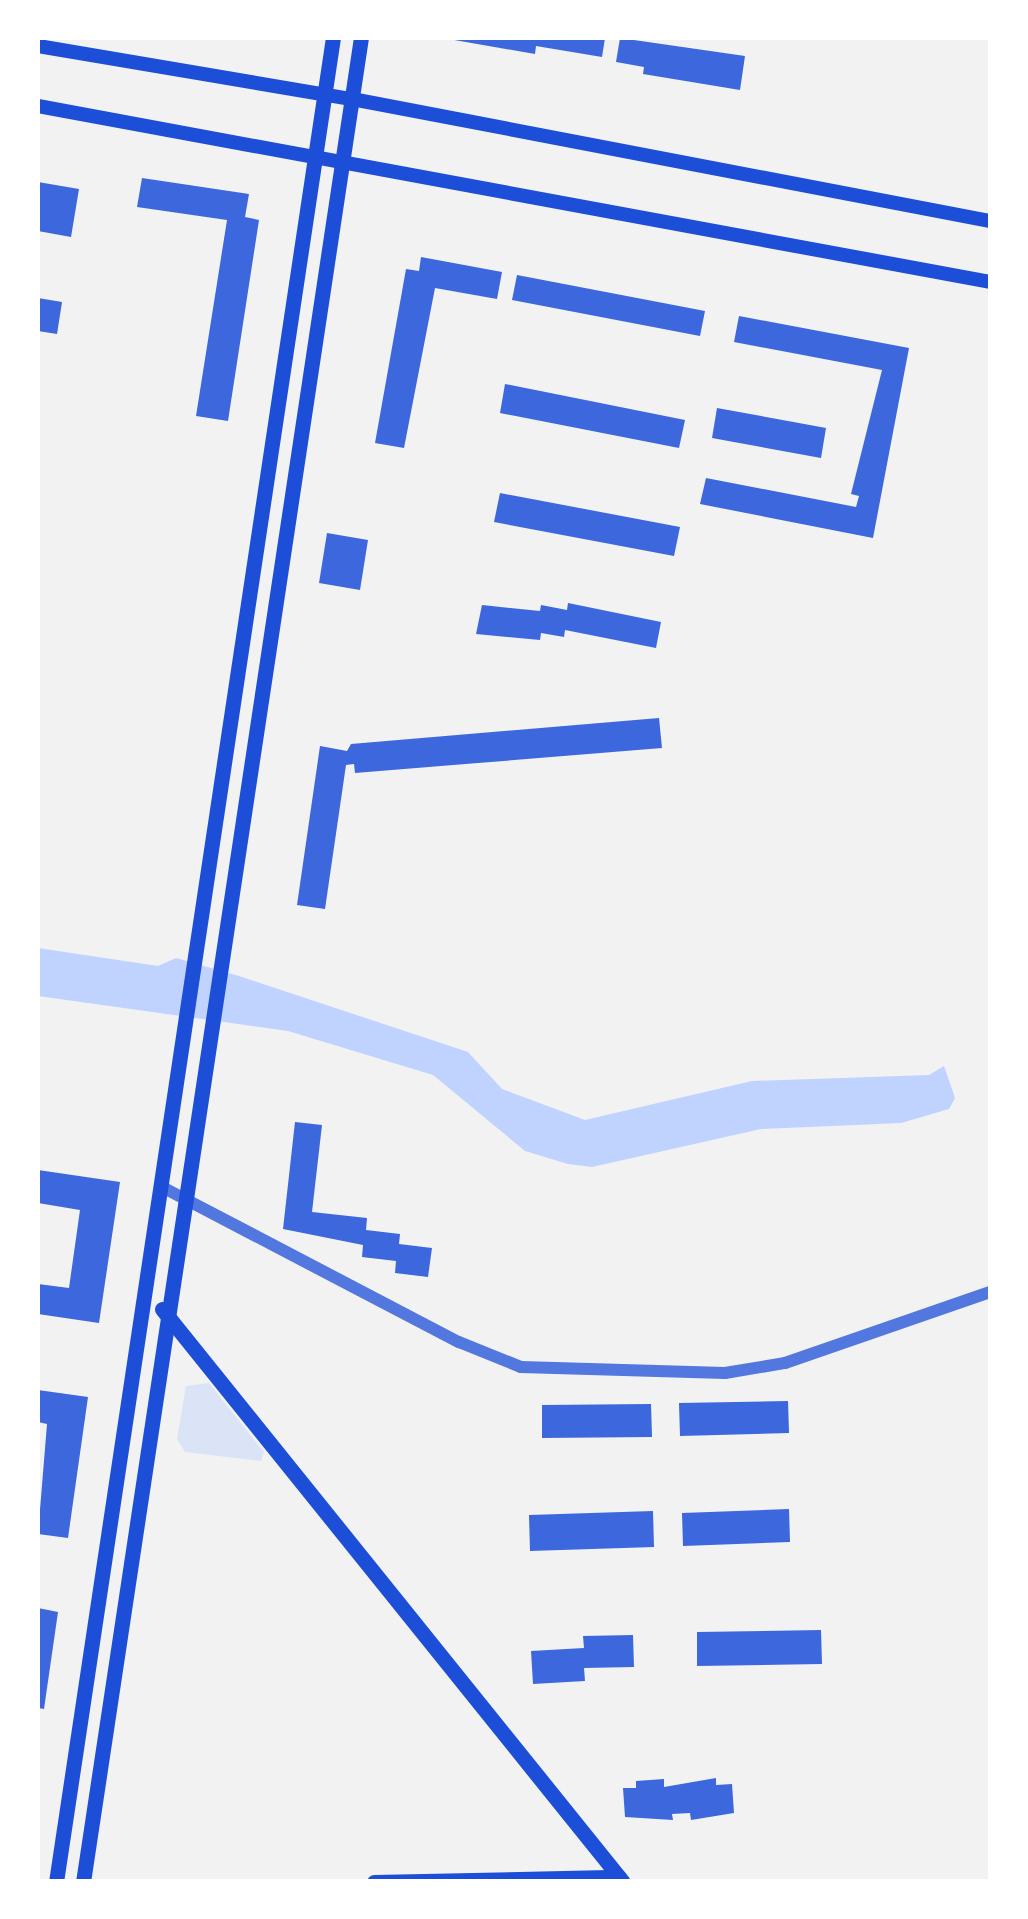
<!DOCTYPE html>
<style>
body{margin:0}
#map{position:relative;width:1028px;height:1919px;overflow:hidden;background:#f2f2f2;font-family:Helvetica,sans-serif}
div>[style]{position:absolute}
.green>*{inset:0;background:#dbe4f7}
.water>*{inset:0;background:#bfd3fe}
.building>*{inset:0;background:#3d67dc}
.tertiary>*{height:12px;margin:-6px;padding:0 6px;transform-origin:6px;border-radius:6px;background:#5277de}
.secondary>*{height:14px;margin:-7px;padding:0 7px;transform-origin:7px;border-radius:7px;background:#1d4ed8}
.primary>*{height:15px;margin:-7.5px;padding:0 7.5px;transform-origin:7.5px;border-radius:7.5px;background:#1d4ed8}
span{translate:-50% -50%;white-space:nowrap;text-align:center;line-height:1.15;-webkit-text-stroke:8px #fff;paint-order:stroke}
.frame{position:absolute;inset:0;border:40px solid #fff;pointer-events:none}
</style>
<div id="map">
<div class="green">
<i style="clip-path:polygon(209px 1383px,264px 1452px,261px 1461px,185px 1452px,177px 1439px,186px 1386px)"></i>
</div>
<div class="water">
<i style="clip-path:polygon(38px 948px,158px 966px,176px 958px,239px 976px,468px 1052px,502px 1089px,585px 1120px,752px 1081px,929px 1075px,944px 1066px,955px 1098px,949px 1109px,901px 1123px,761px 1129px,592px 1167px,568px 1164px,525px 1151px,433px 1075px,288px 1031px,38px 996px)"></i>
</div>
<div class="building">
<i style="clip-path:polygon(443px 38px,605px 38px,602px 57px,536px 46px,535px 54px)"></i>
<i style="clip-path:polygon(620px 38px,745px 56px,740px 90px,643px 74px,644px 67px,616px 62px)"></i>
<i style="clip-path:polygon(142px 178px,249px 194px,245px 217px,259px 220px,228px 421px,196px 416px,227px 220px,137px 207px)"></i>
<i style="clip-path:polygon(38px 182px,79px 189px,71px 237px,38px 231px)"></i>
<i style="clip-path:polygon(421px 257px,502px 272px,497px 299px,435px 288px,404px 448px,375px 443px,406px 269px,419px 271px)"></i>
<i style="clip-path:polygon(517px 275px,705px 311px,700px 336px,512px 300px)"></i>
<i style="clip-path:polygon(38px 298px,62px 302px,57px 334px,38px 331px)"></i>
<i style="clip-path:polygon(739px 316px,909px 348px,873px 538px,700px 504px,706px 478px,856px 507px,859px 496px,851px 494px,882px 370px,734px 342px)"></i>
<i style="clip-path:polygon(505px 384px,685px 420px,679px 448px,500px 413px)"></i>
<i style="clip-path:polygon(717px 408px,826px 428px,821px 458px,712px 438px)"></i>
<i style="clip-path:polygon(500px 493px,680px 527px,674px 556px,494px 522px)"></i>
<i style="clip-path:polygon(327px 533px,368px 540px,360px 590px,319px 583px)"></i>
<i style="clip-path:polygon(568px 603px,661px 622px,656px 648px,565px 630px,564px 637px,541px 633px,540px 640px,476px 634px,482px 605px,540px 611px,541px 605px,567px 610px)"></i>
<i style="clip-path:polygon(659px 718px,662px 748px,355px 773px,354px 764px,346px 765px,325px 909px,297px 905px,320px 746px,347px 751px,351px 744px)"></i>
<i style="clip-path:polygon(295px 1122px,322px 1125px,312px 1212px,367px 1218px,366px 1230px,400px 1234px,399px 1244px,432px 1248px,428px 1277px,395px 1273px,396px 1261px,362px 1257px,363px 1245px,283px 1229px)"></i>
<i style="clip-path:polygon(38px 1170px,120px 1182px,99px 1323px,38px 1314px,38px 1284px,69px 1288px,80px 1210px,38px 1203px)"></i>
<i style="clip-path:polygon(38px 1390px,88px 1397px,68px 1538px,38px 1534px,47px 1424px,38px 1422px)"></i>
<i style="clip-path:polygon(788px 1401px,789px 1433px,680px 1436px,679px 1403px)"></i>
<i style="clip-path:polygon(651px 1404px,652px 1437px,542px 1438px,542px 1405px)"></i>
<i style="clip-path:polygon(789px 1509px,790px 1542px,683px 1546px,682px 1513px)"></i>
<i style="clip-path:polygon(653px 1511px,654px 1547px,530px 1551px,529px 1515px)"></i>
<i style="clip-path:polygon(38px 1608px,58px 1612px,44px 1709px,38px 1708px)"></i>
<i style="clip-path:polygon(821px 1630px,822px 1664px,697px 1666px,697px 1632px)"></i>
<i style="clip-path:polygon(633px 1635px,634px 1667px,584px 1668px,585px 1681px,533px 1684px,531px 1651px,584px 1648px,583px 1636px)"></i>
<i style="clip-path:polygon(716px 1778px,716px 1785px,732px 1784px,734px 1813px,691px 1820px,690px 1813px,672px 1814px,673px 1820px,625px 1817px,623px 1788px,636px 1788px,636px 1781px,664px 1779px,664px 1787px)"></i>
</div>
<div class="tertiary">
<i style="left:162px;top:1187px;width:335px;rotate:27.6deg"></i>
<i style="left:459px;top:1342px;width:67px;rotate:22deg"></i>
<i style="left:521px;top:1367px;width:204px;rotate:1.7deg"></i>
<i style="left:725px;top:1373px;width:61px;rotate:-9.5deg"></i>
<i style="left:785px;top:1363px;width:217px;rotate:-19.1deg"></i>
</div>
<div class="secondary">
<i style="left:38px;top:46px;width:318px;rotate:9.6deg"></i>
<i style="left:352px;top:99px;width:650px;rotate:10.83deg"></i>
<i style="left:38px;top:106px;width:968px;rotate:10.47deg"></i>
</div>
<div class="primary">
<i style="left:162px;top:1309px;width:735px;rotate:51.18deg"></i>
<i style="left:56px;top:1882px;width:1865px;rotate:-81.46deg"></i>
<i style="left:83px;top:1882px;width:1865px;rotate:-81.43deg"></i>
<i style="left:374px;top:1882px;width:245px;rotate:-1.2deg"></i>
</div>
<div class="frame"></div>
</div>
